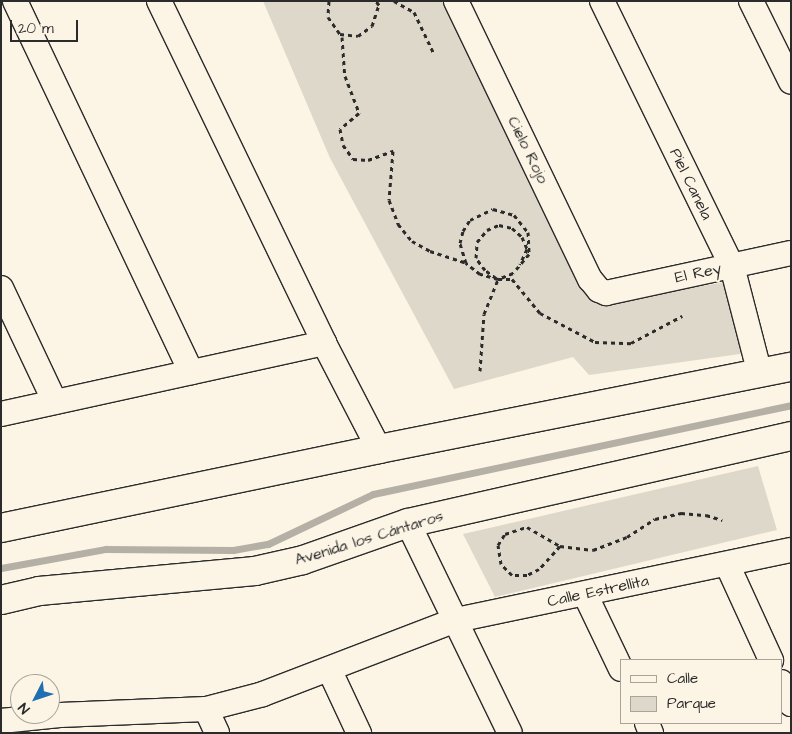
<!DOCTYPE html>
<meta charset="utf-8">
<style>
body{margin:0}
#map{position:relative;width:792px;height:734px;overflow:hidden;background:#fcf5e5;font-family:"Architects Daughter",sans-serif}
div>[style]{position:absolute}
.green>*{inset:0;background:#ded8ca}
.stream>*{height:7px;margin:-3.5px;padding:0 3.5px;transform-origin:3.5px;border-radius:3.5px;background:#b4b0a5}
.path>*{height:3px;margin-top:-1.5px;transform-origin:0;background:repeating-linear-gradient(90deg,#2b2b2b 0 4px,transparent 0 8px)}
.roads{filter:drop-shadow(1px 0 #2b2b2b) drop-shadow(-1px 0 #2b2b2b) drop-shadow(0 1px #2b2b2b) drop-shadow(0 -1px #2b2b2b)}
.minor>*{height:24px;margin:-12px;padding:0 12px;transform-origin:12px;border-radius:12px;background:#fcf5e5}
.tertiary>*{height:28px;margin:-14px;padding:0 14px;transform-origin:14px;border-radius:14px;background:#fcf5e5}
span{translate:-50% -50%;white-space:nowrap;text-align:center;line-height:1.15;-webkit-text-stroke:4px #fcf5e5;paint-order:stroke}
.street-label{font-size:16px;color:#2b2b2b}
.frame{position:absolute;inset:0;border:2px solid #2b2b2b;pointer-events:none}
.legend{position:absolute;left:620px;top:659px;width:162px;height:65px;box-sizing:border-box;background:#fcf5e5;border:1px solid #a8a49b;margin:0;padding:6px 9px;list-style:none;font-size:15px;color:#2b2b2b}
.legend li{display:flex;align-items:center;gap:10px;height:25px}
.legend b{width:25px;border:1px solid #a8a49b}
.north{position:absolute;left:10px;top:674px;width:50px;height:50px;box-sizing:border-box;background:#fcf5e5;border:1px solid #a8a49b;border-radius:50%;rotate:229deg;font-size:14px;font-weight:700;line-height:20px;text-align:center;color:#2b2b2b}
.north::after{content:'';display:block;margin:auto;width:18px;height:22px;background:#1f6fb2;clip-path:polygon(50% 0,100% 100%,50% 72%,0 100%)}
.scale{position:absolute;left:10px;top:20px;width:68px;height:22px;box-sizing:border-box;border:2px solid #2b2b2b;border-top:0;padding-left:6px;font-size:15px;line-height:18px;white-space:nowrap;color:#2b2b2b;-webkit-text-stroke:4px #fcf5e5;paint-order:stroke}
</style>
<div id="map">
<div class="green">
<i style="clip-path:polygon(263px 1px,450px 1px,596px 304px,726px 282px,747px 353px,589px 375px,573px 357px,454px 389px,330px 158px)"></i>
<i style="clip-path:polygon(758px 466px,777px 530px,495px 597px,463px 534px)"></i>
</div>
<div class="stream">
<i style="left:1px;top:568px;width:107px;rotate:-10.3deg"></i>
<i style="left:106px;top:549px;width:127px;rotate:0.5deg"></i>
<i style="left:233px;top:550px;width:36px;rotate:-10deg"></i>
<i style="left:268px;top:544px;width:116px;rotate:-25.5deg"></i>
<i style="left:373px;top:494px;width:427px;rotate:-12deg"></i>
</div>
<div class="path">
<i style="left:329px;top:1px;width:16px;rotate:94deg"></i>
<i style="left:328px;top:17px;width:24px;rotate:55deg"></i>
<i style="left:342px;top:37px;width:39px;rotate:86deg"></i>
<i style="left:345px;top:76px;width:40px;rotate:69deg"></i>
<i style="left:359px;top:113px;width:25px;rotate:140deg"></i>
<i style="left:340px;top:129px;width:16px;rotate:79deg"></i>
<i style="left:343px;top:145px;width:17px;rotate:54deg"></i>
<i style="left:353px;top:159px;width:15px;rotate:4deg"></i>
<i style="left:368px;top:160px;width:27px;rotate:-20deg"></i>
<i style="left:393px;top:151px;width:49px;rotate:94.7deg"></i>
<i style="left:389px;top:200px;width:26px;rotate:69deg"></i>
<i style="left:398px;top:224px;width:22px;rotate:51deg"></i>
<i style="left:412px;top:241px;width:21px;rotate:29deg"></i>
<i style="left:430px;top:251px;width:38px;rotate:18deg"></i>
<i style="left:394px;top:1px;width:23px;rotate:29deg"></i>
<i style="left:414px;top:12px;width:47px;rotate:64.5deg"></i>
<i style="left:340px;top:34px;width:18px;rotate:6deg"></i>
<i style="left:358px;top:36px;width:17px;rotate:-36deg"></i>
<i style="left:372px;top:26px;width:22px;rotate:-72deg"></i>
<i style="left:379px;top:5px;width:5px;rotate:-127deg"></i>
<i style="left:493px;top:209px;width:22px;rotate:16deg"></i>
<i style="left:514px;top:215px;width:22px;rotate:51deg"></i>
<i style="left:528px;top:232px;width:22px;rotate:87deg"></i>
<i style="left:529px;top:254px;width:25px;rotate:130deg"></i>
<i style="left:513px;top:273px;width:16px;rotate:158deg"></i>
<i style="left:498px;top:279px;width:19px;rotate:-164deg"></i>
<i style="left:480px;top:274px;width:18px;rotate:-142deg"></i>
<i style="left:466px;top:263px;width:21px;rotate:-107deg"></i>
<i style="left:460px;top:243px;width:12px;rotate:-76deg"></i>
<i style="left:463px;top:231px;width:13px;rotate:-58deg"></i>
<i style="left:470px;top:220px;width:25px;rotate:-26deg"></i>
<i style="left:496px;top:278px;width:14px;rotate:-144deg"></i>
<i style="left:485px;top:270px;width:15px;rotate:-127deg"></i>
<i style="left:476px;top:258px;width:16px;rotate:-86deg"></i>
<i style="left:477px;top:242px;width:16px;rotate:-50deg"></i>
<i style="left:487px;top:230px;width:13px;rotate:-23deg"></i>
<i style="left:499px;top:225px;width:13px;rotate:13deg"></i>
<i style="left:512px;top:228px;width:13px;rotate:42deg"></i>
<i style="left:522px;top:237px;width:13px;rotate:67deg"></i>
<i style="left:527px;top:249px;width:17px;rotate:115deg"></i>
<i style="left:480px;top:371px;width:57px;rotate:-86deg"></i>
<i style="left:484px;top:314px;width:38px;rotate:-68deg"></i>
<i style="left:498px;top:279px;width:14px"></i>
<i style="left:512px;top:279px;width:44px;rotate:50.5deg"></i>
<i style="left:540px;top:313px;width:62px;rotate:27.8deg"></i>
<i style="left:595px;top:342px;width:36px;rotate:2deg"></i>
<i style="left:631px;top:343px;width:58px;rotate:-27.9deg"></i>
<i style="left:560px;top:546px;width:31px;rotate:132deg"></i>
<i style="left:539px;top:569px;width:13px;rotate:153deg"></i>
<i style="left:527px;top:575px;width:15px;rotate:180deg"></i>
<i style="left:512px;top:575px;width:16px;rotate:-135deg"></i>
<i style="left:501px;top:564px;width:19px;rotate:-99deg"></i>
<i style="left:498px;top:545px;width:13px;rotate:-58deg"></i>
<i style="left:505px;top:534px;width:23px;rotate:-18deg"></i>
<i style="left:527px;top:527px;width:38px;rotate:30deg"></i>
<i style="left:560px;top:546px;width:33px;rotate:7deg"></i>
<i style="left:593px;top:550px;width:36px;rotate:-21deg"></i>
<i style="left:627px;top:537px;width:33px;rotate:-33deg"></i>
<i style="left:655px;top:519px;width:27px;rotate:-13deg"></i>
<i style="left:681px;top:513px;width:25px;rotate:5deg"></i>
<i style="left:706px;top:515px;width:17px;rotate:17deg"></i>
</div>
<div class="roads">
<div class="minor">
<i style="left:15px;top:1px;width:411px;rotate:64.6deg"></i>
<i style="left:159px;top:1px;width:380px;rotate:64.2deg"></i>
<i style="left:324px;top:343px;width:119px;rotate:62.6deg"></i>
<i style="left:456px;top:1px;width:309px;rotate:64.3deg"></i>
<i style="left:590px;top:279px;width:14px;rotate:51deg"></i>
<i style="left:599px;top:290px;width:8px;rotate:23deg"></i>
<i style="left:606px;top:293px;width:189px;rotate:-12.2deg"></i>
<i style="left:602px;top:1px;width:295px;rotate:63.9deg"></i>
<i style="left:732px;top:266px;width:112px;rotate:75.5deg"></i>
<i style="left:751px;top:1px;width:90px;rotate:63.7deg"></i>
<i style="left:1px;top:288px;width:126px;rotate:64.7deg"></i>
<i style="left:1px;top:414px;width:331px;rotate:-12.4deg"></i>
<i style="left:408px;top:523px;width:233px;rotate:64.1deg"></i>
<i style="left:727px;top:564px;width:106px;rotate:65.4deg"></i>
<i style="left:585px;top:594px;width:83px;rotate:64.4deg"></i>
<i style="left:329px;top:669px;width:71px;rotate:64.9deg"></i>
<i style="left:781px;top:682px;width:24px;rotate:66deg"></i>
<i style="left:206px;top:709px;width:26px;rotate:65deg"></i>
<i style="left:1px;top:721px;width:59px;rotate:-5.8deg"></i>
<i style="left:60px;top:715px;width:146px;rotate:-2.4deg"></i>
<i style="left:206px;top:709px;width:59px;rotate:-14.7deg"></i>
<i style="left:263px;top:694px;width:207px;rotate:-21deg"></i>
<i style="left:456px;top:620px;width:342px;rotate:-11.8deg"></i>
<i style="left:647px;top:723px;width:11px;rotate:68deg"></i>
</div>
<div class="tertiary">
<i style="left:1px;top:528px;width:386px;rotate:-11.8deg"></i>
<i style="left:379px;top:449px;width:420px;rotate:-11.3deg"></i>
<i style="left:1px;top:600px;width:39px;rotate:-13deg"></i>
<i style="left:39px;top:591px;width:217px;rotate:-5.3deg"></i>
<i style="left:255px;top:571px;width:49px;rotate:-12.9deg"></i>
<i style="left:303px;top:560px;width:111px;rotate:-19.4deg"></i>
<i style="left:408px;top:523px;width:393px;rotate:-12.8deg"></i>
</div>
</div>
<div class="street-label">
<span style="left:528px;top:150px;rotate:64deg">Cielo Rojo</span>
<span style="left:691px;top:184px;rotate:64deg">Piel Canela</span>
<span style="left:698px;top:273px;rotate:-12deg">El Rey</span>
<span style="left:369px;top:538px;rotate:-17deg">Avenida los Cántaros</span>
<span style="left:598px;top:591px;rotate:-12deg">Calle Estrellita</span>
</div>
<div class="frame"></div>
<ul class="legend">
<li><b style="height:6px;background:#fcf5e5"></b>Calle</li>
<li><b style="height:14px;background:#ded8ca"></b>Parque</li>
</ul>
<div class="north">N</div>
<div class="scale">20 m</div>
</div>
